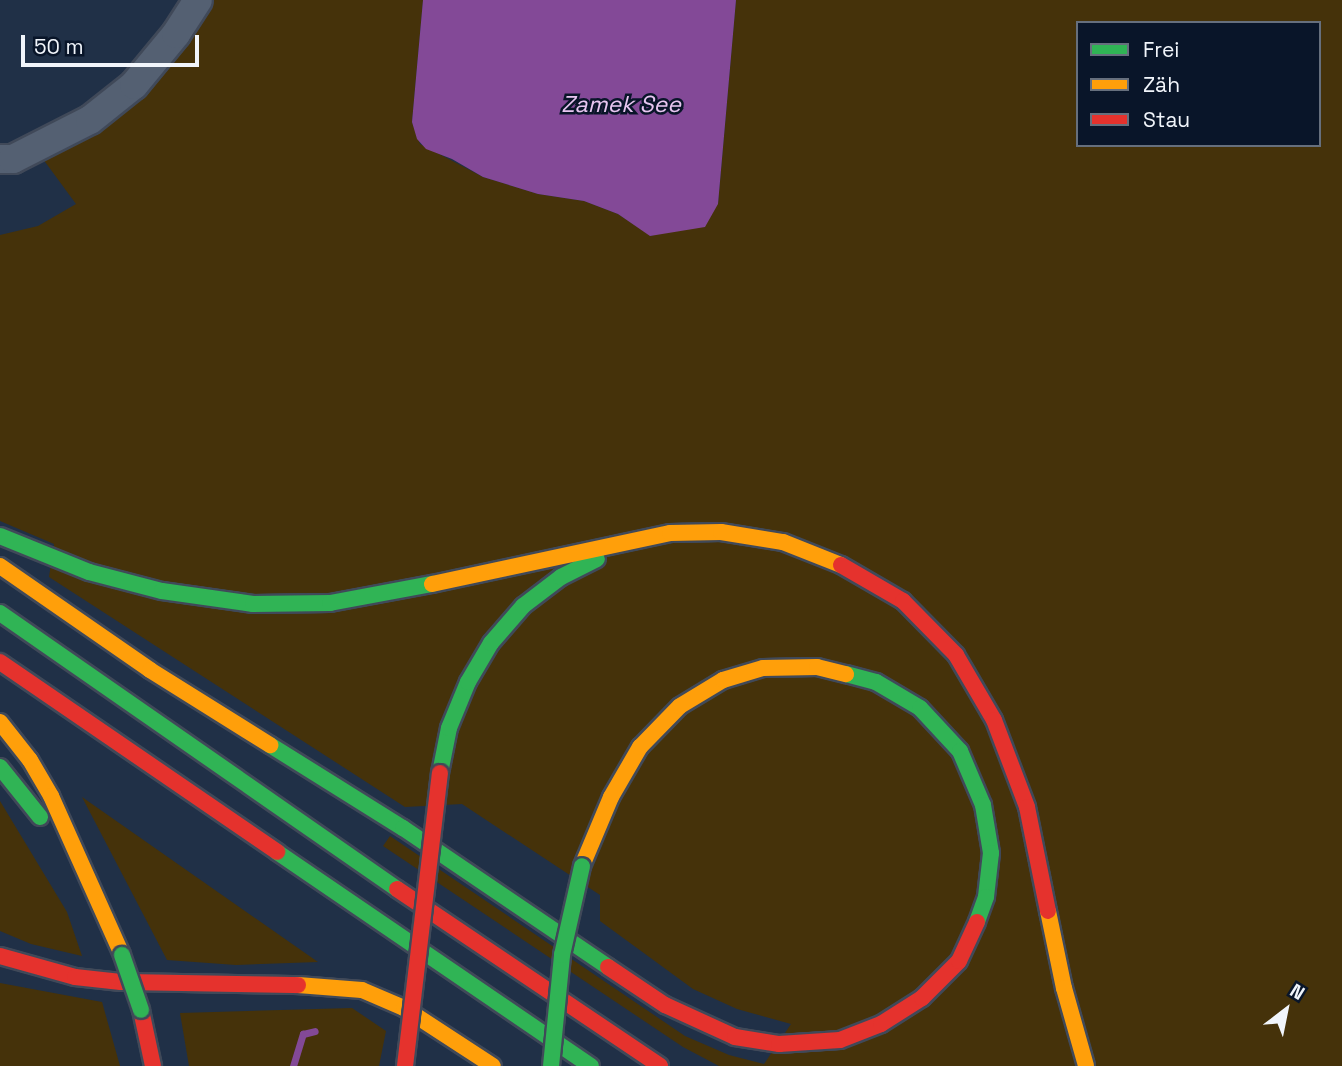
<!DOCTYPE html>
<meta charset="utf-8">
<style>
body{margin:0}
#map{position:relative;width:1342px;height:1066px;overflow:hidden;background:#203047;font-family:"Space Grotesk",sans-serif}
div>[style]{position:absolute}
.green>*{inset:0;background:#45320a}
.water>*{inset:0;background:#834997}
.stream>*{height:7px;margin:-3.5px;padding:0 3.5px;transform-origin:3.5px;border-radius:3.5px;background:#834997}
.roads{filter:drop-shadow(2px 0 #404959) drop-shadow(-2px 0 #404959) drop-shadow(0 2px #404959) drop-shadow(0 -2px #404959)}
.street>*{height:28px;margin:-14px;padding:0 14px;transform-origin:14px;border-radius:14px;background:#546072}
.fast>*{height:16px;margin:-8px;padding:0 8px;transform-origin:8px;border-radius:8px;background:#30b455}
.slow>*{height:16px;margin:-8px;padding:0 8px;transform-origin:8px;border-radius:8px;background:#ff9f0a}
.jam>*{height:16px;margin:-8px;padding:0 8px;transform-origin:8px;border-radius:8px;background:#e5322d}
.bridges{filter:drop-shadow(2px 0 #404959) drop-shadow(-2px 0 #404959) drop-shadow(0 2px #404959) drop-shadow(0 -2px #404959)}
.fast-bridge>*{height:16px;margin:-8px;padding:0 8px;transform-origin:8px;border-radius:8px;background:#30b455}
.jam-bridge>*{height:16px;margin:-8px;padding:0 8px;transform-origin:8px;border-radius:8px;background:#e5322d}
span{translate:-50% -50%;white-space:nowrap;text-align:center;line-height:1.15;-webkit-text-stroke:5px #091529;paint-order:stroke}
.water-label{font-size:23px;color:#e8c6f1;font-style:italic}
.legend{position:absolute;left:1076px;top:21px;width:245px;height:126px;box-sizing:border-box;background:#091529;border:2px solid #666f7d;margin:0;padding:9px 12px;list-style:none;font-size:21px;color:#f1f5fb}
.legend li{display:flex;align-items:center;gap:14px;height:35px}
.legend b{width:35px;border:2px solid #666f7d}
.north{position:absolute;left:1251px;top:975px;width:70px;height:70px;-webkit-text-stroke:5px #091529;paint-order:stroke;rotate:32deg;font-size:19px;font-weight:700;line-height:28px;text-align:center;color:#f1f5fb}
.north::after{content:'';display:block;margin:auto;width:24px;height:32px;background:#f1f5fb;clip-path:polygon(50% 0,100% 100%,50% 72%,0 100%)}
.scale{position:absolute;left:21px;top:35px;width:178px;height:32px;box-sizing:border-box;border:4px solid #f1f5fb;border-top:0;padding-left:9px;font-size:21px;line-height:24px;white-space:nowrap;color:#f1f5fb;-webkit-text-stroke:5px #091529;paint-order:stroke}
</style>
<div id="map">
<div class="green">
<i style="clip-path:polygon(evenodd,202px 0,423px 0,412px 122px,420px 144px,483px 177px,538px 194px,584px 201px,618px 214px,651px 236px,718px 204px,736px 0,1342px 0,1342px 1066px,719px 1066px,683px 1047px,383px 846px,390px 836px,685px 1036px,729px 1055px,764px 1064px,791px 1024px,737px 1009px,693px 989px,600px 921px,600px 895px,462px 804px,405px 807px,49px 577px,54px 544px,0 521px,0 235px,38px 226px,76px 204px,40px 155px,118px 104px,202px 0,1078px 23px,1319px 23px,1319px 145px,1078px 145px,1078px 23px)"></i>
<i style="clip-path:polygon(82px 797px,318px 962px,236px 965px,167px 960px)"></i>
<i style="clip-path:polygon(0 801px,67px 912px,82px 956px,31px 944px,0 931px)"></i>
<i style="clip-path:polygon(0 983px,102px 1002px,120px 1066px,0 1066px)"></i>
<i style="clip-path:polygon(352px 1008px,386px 1031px,379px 1066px,189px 1066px,180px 1013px)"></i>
</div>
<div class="water">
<i style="clip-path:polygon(423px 0,736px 0,718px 204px,705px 227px,650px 236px,618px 214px,584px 201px,538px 194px,483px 177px,452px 159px,426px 149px,417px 139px,412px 122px)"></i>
</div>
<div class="stream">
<i style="left:293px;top:1066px;width:34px;rotate:-73deg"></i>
<i style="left:303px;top:1034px;width:12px;rotate:-14deg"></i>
</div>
<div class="roads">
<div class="street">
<i style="left:0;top:159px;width:13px"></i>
<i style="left:13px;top:159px;width:86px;rotate:-26.9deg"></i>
<i style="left:90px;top:120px;width:56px;rotate:-38.5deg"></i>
<i style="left:134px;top:85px;width:66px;rotate:-50.5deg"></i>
<i style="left:176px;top:34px;width:40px;rotate:-57.1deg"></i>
</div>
<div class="fast">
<i style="left:0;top:536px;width:96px;rotate:22deg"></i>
<i style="left:89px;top:572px;width:75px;rotate:14.6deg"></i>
<i style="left:162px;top:591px;width:92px;rotate:8.1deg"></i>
<i style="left:253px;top:604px;width:77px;rotate:-0.7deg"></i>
<i style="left:330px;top:603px;width:104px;rotate:-10.6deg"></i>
<i style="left:0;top:613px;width:484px;rotate:34.8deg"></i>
<i style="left:846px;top:674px;width:31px;rotate:15deg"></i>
<i style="left:876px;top:682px;width:51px;rotate:30.6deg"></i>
<i style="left:920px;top:708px;width:59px;rotate:47.1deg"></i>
<i style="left:960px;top:751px;width:59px;rotate:66.9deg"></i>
<i style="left:983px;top:805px;width:49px;rotate:80.5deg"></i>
<i style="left:991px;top:853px;width:44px;rotate:96.5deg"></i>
<i style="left:986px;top:897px;width:27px;rotate:110deg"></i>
<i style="left:270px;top:745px;width:157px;rotate:32deg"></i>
<i style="left:403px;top:828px;width:248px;rotate:34.1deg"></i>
<i style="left:0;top:767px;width:64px;rotate:51.3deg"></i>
<i style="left:440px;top:773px;width:46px;rotate:-78.7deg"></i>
<i style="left:449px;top:728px;width:50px;rotate:-67.6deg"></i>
<i style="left:468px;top:682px;width:45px;rotate:-59.5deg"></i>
<i style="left:491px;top:643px;width:49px;rotate:-49.1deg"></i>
<i style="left:523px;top:606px;width:48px;rotate:-37.3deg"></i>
<i style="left:561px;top:577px;width:40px;rotate:-26.6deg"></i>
<i style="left:277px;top:852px;width:380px;rotate:34.3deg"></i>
</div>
<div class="slow">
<i style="left:0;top:566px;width:183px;rotate:34.7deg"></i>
<i style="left:150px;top:670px;width:142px;rotate:32deg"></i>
<i style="left:432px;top:584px;width:243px;rotate:-12.1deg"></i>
<i style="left:670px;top:533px;width:51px;rotate:-1.1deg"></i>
<i style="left:721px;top:532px;width:63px;rotate:9.2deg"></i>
<i style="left:783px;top:542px;width:62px;rotate:21.6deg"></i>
<i style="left:0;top:722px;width:48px;rotate:51.7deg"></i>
<i style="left:30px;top:760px;width:42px;rotate:59.7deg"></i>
<i style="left:51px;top:796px;width:174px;rotate:65.9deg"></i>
<i style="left:582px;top:866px;width:75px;rotate:-67.2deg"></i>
<i style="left:611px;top:797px;width:58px;rotate:-59.9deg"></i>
<i style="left:640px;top:747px;width:57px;rotate:-45.7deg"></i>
<i style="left:680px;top:706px;width:50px;rotate:-31.2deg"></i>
<i style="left:723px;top:680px;width:42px;rotate:-16.7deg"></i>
<i style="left:763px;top:668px;width:54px;rotate:-1.1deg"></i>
<i style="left:817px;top:667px;width:30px;rotate:14deg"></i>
<i style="left:1048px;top:911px;width:79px;rotate:78.3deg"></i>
<i style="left:1064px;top:988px;width:81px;rotate:74.2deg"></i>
<i style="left:298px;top:985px;width:64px;rotate:4.5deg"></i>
<i style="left:362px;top:990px;width:46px;rotate:23.2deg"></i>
<i style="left:404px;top:1008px;width:106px;rotate:33.1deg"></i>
</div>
<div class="jam">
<i style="left:841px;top:565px;width:72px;rotate:30.1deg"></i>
<i style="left:903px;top:601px;width:76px;rotate:45.5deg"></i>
<i style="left:956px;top:655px;width:75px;rotate:59.7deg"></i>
<i style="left:994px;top:720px;width:93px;rotate:69.2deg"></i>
<i style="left:1027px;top:807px;width:106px;rotate:78.6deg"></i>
<i style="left:0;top:662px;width:336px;rotate:34.4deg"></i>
<i style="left:397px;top:889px;width:317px;rotate:33.9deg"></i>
<i style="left:0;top:956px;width:78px;rotate:15.6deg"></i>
<i style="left:75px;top:977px;width:46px;rotate:6.2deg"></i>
<i style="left:121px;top:982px;width:177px;rotate:1deg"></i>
<i style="left:608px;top:967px;width:69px;rotate:33.7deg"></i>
<i style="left:665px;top:1005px;width:77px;rotate:24.6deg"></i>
<i style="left:735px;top:1037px;width:45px;rotate:9deg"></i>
<i style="left:779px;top:1044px;width:61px;rotate:-3.8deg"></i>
<i style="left:840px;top:1040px;width:44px;rotate:-21.3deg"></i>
<i style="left:881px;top:1024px;width:49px;rotate:-32.4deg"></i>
<i style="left:922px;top:998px;width:52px;rotate:-45deg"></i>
<i style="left:959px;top:961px;width:43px;rotate:-65.2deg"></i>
<i style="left:141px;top:1010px;width:57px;rotate:77.9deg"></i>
</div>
</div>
<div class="bridges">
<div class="fast-bridge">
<i style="left:122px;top:955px;width:58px;rotate:70.9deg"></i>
<i style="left:551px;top:1066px;width:112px;rotate:-84.3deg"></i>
<i style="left:562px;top:955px;width:91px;rotate:-77.3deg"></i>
</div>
<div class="jam-bridge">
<i style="left:405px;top:1066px;width:295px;rotate:-83.2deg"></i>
</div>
</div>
<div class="water-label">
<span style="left:621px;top:104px">Zamek See</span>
</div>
<ul class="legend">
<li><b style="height:9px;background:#30b455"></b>Frei</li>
<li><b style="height:9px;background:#ff9f0a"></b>Zäh</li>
<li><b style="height:9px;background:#e5322d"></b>Stau</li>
</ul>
<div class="north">N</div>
<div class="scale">50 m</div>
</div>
